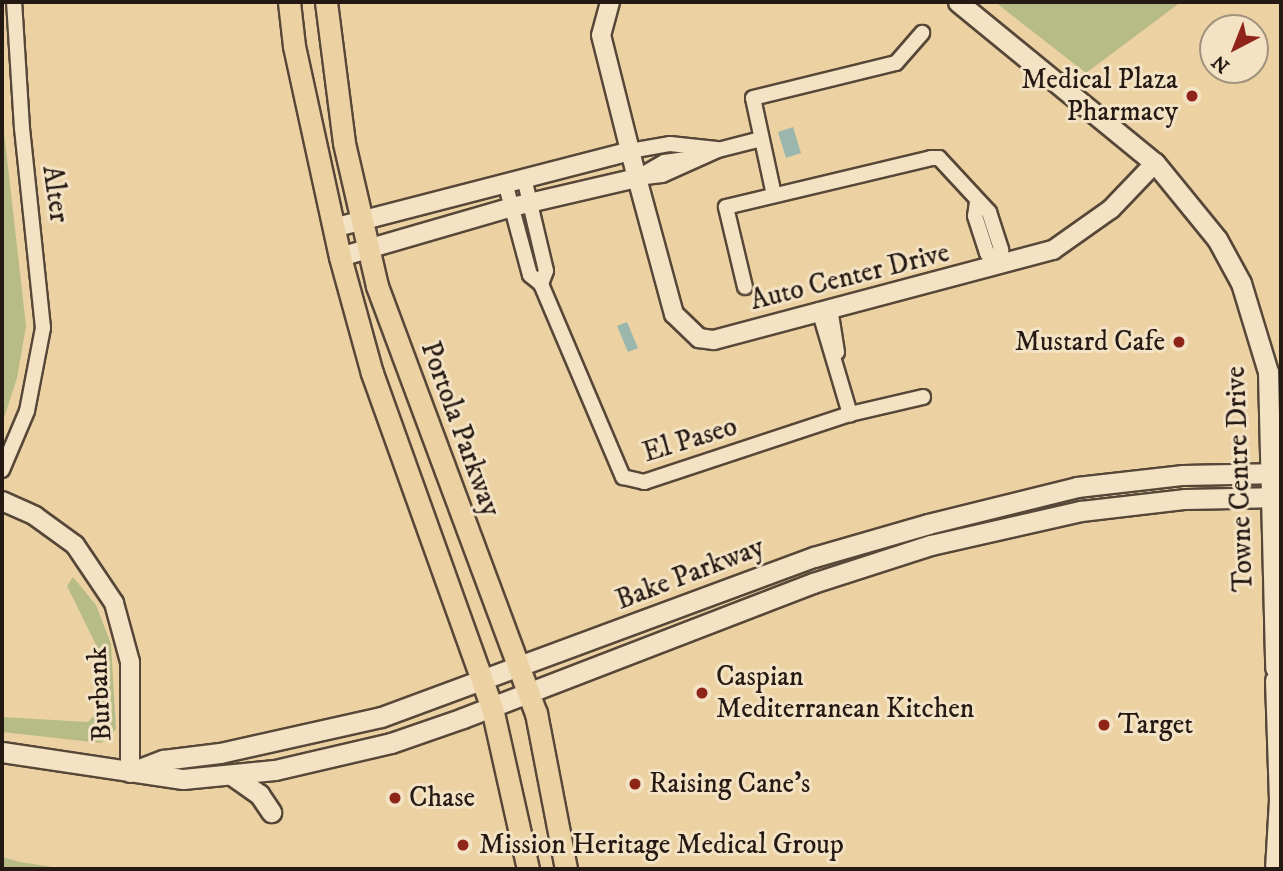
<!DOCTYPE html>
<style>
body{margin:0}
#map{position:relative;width:1283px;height:871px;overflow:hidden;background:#ecd2a3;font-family:"IM FELL DW Pica",serif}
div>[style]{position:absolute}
.green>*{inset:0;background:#b7bc86}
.water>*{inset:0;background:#9ab6ad}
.roads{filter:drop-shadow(2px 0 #574738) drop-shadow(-2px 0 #574738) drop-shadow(0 2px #574738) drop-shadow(0 -2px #574738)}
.minor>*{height:14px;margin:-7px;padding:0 7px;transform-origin:7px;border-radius:7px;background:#f3e2c3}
.tertiary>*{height:18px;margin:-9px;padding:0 9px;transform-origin:9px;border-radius:9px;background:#f3e2c3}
.secondary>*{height:19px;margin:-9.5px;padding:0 9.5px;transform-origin:9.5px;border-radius:9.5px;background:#f3e2c3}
.primary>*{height:21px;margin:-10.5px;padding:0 10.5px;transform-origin:10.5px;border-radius:10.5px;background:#ecd2a3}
.dots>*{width:19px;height:19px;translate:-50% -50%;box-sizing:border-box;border:4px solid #f3e2c3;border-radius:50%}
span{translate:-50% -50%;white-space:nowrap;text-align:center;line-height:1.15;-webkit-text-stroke:6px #f3e2c3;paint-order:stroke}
.poi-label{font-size:28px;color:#251914}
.right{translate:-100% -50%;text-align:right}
.left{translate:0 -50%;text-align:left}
.street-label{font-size:28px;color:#251914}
.frame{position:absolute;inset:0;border:4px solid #251914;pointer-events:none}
.north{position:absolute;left:1199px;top:14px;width:70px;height:70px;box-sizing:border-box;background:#f3e2c3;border:2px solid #a1927d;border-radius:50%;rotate:222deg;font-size:19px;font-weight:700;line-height:28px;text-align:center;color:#251914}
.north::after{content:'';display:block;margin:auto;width:24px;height:32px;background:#8f2418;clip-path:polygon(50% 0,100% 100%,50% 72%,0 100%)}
</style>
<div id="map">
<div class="green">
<i style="clip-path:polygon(995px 2px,1181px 2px,1086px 73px)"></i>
<i style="clip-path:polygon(2px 114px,26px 326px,17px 378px,2px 424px)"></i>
<i style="clip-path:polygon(73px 577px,96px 605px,111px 644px,116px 729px,101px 743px,2px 732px,2px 717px,88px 722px,97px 712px,99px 651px,67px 586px)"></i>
<i style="clip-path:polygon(2px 857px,20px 862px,66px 869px,2px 869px)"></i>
</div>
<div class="water">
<i style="clip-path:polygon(793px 127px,801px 153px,786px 158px,778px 132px)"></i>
<i style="clip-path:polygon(627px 322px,638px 348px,628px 352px,617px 326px)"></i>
</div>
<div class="roads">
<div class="minor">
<i style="left:630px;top:151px;width:41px;rotate:-9.9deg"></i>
<i style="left:670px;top:144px;width:47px;rotate:6.1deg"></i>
<i style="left:638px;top:177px;width:30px;rotate:-30deg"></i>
<i style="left:664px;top:162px;width:30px;rotate:-8deg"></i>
<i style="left:637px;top:178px;width:25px;rotate:-7deg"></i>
<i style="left:662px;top:175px;width:61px;rotate:-24.1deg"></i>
<i style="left:718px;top:150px;width:44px;rotate:-14.3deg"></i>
<i style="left:525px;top:182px;width:91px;rotate:76.7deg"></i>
<i style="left:546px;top:271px;width:14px;rotate:111deg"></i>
<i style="left:506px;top:186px;width:92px;rotate:74.9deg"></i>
<i style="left:530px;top:275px;width:14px;rotate:39deg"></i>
<i style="left:541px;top:284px;width:210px;rotate:67deg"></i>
<i style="left:623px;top:477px;width:22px;rotate:13deg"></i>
<i style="left:644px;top:482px;width:217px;rotate:-18.3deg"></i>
<i style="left:850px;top:414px;width:75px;rotate:-13.1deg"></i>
<i style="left:774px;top:195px;width:99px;rotate:-102.2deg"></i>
<i style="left:753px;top:98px;width:147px;rotate:-13.8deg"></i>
<i style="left:896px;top:63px;width:40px;rotate:-49deg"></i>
<i style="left:977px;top:202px;width:14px;rotate:98deg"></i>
<i style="left:975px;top:216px;width:39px;rotate:72deg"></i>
<i style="left:987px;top:253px;width:15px;rotate:48deg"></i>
<i style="left:745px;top:287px;width:82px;rotate:-103.4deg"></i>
<i style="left:726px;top:207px;width:211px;rotate:-13.4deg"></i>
<i style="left:931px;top:158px;width:8px"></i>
<i style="left:939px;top:158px;width:74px;rotate:47.2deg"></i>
<i style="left:989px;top:212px;width:40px;rotate:72deg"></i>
<i style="left:1001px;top:250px;width:10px;rotate:127deg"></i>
<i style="left:830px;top:308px;width:45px;rotate:81deg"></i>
<i style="left:819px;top:310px;width:109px;rotate:73.4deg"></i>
<i style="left:2px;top:470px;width:64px;rotate:-67deg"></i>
<i style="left:27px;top:411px;width:85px;rotate:-79.1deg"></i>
<i style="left:43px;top:328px;width:201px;rotate:-96deg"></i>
<i style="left:22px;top:128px;width:126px;rotate:-93.6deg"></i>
</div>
<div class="tertiary">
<i style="left:610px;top:2px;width:34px;rotate:105deg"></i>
<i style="left:601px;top:35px;width:147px;rotate:75.9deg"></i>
<i style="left:637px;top:178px;width:141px;rotate:74.8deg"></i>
<i style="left:674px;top:314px;width:35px;rotate:44deg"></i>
<i style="left:699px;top:338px;width:15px;rotate:8deg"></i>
<i style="left:714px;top:340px;width:351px;rotate:-14.9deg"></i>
<i style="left:1053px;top:250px;width:71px;rotate:-35.3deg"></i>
<i style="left:1111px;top:209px;width:64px;rotate:-46.3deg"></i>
<i style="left:333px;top:228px;width:307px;rotate:-14.5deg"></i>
<i style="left:340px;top:257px;width:179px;rotate:-16.2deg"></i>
<i style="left:512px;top:207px;width:128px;rotate:-13.1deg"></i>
<i style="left:2px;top:501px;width:36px;rotate:24deg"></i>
<i style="left:35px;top:516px;width:49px;rotate:35.9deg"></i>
<i style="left:75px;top:545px;width:70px;rotate:56.1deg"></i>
<i style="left:114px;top:603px;width:61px;rotate:74.8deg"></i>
<i style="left:130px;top:662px;width:111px;rotate:90deg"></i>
</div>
<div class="secondary">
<i style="left:958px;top:2px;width:254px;rotate:39.3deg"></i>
<i style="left:1155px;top:163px;width:98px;rotate:50.8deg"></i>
<i style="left:1217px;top:239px;width:50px;rotate:61.4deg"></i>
<i style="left:1241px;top:283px;width:93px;rotate:73.1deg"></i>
<i style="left:1268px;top:372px;width:296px;rotate:88.6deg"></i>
<i style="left:2px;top:752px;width:183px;rotate:8.5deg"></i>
<i style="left:183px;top:779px;width:92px;rotate:-5.6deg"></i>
<i style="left:275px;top:770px;width:119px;rotate:-13.1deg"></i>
<i style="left:391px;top:743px;width:76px;rotate:-19.1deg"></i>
<i style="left:463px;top:718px;width:375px;rotate:-21.1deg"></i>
<i style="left:813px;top:583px;width:124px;rotate:-17.9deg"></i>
<i style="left:931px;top:545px;width:154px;rotate:-12.8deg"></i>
<i style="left:1081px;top:511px;width:105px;rotate:-6.6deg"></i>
<i style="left:1185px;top:499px;width:96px;rotate:-1.2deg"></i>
<i style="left:134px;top:771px;width:31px;rotate:-21deg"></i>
<i style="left:163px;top:760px;width:57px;rotate:-7deg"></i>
<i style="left:220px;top:753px;width:165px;rotate:-12.6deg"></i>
<i style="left:381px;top:717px;width:462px;rotate:-20.3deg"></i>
<i style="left:814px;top:557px;width:119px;rotate:-16.1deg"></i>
<i style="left:928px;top:524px;width:154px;rotate:-13.9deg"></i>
<i style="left:1077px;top:487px;width:107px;rotate:-6.5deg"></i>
<i style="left:1183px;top:475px;width:98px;rotate:-1.2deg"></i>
<i style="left:233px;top:776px;width:32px;rotate:35deg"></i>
<i style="left:259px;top:794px;width:22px;rotate:56deg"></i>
<i style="left:1275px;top:869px;width:69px;rotate:-86.7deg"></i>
<i style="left:1279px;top:800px;width:120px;rotate:-91.9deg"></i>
</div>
<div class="primary">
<i style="left:289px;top:2px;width:44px;rotate:83.5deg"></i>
<i style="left:294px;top:46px;width:216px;rotate:77.7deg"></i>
<i style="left:340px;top:257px;width:120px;rotate:74.6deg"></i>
<i style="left:372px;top:373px;width:356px;rotate:70.3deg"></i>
<i style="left:492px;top:708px;width:165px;rotate:77.4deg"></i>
<i style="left:326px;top:2px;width:142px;rotate:82.7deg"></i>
<i style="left:344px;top:143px;width:147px;rotate:77deg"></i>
<i style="left:377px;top:286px;width:456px;rotate:69.6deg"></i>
<i style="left:536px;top:713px;width:159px;rotate:79.1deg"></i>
</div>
</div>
<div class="dots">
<i style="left:1192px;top:96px;background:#8f2418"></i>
<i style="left:1179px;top:342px;background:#8f2418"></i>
<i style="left:702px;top:693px;background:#8f2418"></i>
<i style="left:1104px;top:725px;background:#8f2418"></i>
<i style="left:635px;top:784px;background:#8f2418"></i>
<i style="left:395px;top:798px;background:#8f2418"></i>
<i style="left:463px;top:845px;background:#8f2418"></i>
</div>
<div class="poi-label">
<span class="right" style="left:1178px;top:96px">Medical Plaza<br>Pharmacy</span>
<span class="right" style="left:1165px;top:342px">Mustard Cafe</span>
<span class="left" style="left:716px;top:693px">Caspian<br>Mediterranean Kitchen</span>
<span class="left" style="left:1118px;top:725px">Target</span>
<span class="left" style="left:649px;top:784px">Raising Cane's</span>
<span class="left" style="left:409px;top:798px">Chase</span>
<span class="left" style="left:479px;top:845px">Mission Heritage Medical Group</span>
</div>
<div class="street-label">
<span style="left:55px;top:194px;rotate:82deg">Alter</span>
<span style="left:850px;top:277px;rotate:-14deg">Auto Center Drive</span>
<span style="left:460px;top:429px;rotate:70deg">Portola Parkway</span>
<span style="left:690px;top:440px;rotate:-17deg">El Paseo</span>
<span style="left:1240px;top:479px;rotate:-92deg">Towne Centre Drive</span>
<span style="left:690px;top:574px;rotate:-21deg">Bake Parkway</span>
<span style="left:100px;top:694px;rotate:-93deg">Burbank</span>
</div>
<div class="frame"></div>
<div class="north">N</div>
</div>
